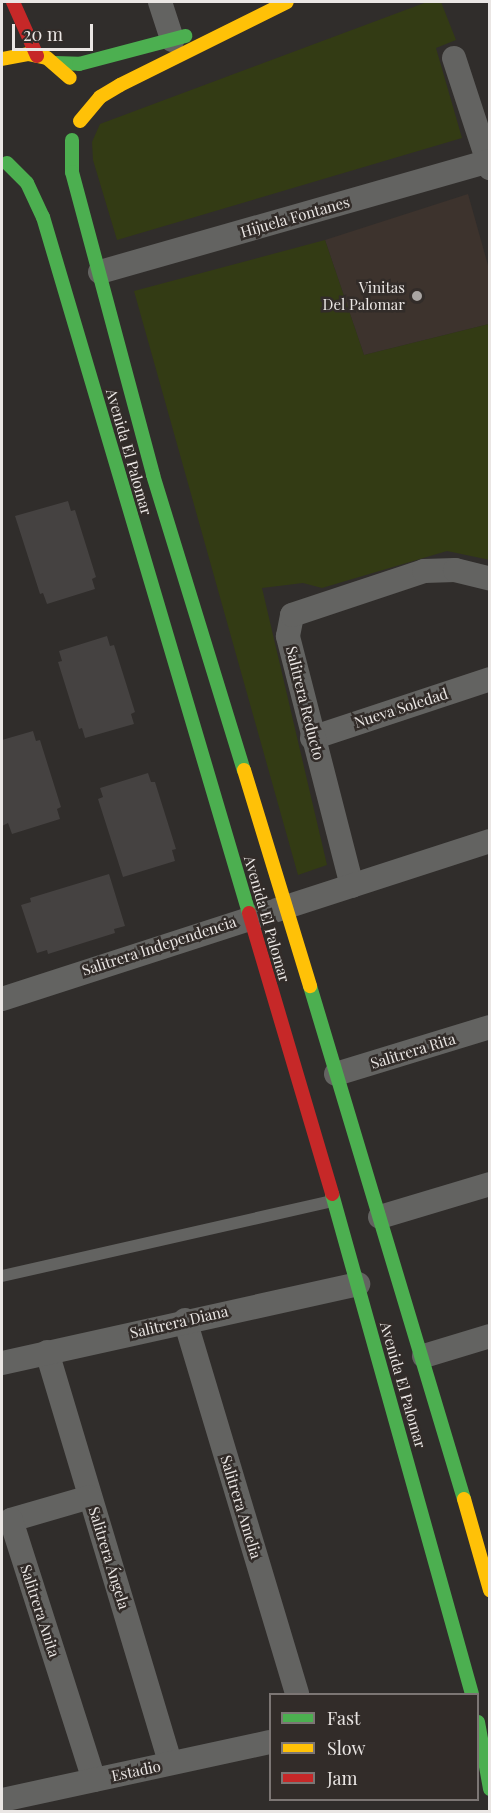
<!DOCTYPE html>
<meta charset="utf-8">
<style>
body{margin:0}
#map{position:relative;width:491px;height:1813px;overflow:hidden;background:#302d2b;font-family:"Playfair Display",serif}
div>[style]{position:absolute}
.built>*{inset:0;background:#3d332d}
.green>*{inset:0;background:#333b14}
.building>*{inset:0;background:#454241}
.lane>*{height:12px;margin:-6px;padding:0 6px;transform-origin:6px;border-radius:6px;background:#636361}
.street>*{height:24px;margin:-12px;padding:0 12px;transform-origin:12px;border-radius:12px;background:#636361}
.fast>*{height:14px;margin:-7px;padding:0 7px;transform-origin:7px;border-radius:7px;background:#4caf50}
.slow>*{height:14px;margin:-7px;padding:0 7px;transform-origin:7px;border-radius:7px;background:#ffc107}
.jam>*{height:14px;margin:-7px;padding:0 7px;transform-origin:7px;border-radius:7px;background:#c62828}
.dots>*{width:16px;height:16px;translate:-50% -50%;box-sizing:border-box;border:3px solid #322c29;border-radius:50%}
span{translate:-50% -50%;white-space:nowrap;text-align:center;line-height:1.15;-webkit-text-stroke:5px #322c29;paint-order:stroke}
.street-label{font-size:15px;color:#eae6e4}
.poi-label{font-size:15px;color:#eae6e4}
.right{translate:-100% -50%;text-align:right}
.frame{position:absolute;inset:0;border:3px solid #eae6e4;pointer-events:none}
.legend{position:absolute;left:269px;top:1693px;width:210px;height:108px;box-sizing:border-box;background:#322c29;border:2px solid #7c7674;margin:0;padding:8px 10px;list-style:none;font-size:18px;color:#eae6e4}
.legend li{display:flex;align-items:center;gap:12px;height:30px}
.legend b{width:30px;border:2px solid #7c7674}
.scale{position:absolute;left:12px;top:24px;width:81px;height:27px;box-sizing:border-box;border:3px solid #eae6e4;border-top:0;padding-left:8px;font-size:18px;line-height:21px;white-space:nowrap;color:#eae6e4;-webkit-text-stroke:4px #322c29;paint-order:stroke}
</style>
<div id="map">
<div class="built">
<i style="clip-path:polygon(468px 194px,489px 269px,489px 324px,364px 355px,325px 240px)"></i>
</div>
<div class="green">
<i style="clip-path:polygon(427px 2px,441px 2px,456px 40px,436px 48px,462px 138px,117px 240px,93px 160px,92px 142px,100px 124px)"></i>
<i style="clip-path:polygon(325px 240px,364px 355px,489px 324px,490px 560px,447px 551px,322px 588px,303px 583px,262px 588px,327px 865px,298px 875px,134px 291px)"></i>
</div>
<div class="building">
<i style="clip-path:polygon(68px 501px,71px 511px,75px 510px,96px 577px,92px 579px,95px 589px,47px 604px,43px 593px,40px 594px,15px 516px)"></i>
<i style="clip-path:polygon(107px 636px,110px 646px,114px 645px,135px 712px,131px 714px,134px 724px,85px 738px,82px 728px,79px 729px,58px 662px,62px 661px,59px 651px)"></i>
<i style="clip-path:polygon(33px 731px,36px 741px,40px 740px,61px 807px,57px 809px,60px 819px,12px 834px,8px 823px,2px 826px,2px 740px)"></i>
<i style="clip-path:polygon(148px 773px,151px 782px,155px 782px,176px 849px,172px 850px,175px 861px,123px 877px,98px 799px,103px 797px,100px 788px)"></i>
<i style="clip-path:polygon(109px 874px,125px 926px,114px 929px,115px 933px,48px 954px,47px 950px,37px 953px,21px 905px,31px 902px,30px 898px)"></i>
</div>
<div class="lane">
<i style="left:2px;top:1276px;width:337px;rotate:-12.8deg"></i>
</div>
<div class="street">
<i style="left:160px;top:2px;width:40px;rotate:72deg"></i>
<i style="left:454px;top:58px;width:116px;rotate:71.9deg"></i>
<i style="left:100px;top:272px;width:405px;rotate:-15.9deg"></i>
<i style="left:312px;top:738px;width:188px;rotate:-18.3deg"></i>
<i style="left:352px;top:886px;width:258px;rotate:-104.4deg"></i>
<i style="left:288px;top:636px;width:21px;rotate:-79deg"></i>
<i style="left:292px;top:615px;width:139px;rotate:-18.4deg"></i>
<i style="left:424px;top:571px;width:31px;rotate:-2deg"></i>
<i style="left:455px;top:570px;width:36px;rotate:14deg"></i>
<i style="left:2px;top:999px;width:513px;rotate:-17.94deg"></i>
<i style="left:336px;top:1074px;width:161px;rotate:-17deg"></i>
<i style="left:380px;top:1217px;width:115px;rotate:-16.7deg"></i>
<i style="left:185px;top:1320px;width:390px;rotate:73.3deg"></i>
<i style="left:47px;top:1352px;width:429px;rotate:73.3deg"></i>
<i style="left:424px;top:1356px;width:69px;rotate:-16.9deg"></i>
<i style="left:2px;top:1363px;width:365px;rotate:-12.5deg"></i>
<i style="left:90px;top:1497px;width:82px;rotate:163.8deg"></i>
<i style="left:11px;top:1520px;width:273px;rotate:72.3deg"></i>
<i style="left:2px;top:1800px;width:274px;rotate:-12.2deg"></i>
</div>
<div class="fast">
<i style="left:55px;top:63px;width:24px;rotate:2deg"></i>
<i style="left:79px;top:64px;width:110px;rotate:-14.8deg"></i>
<i style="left:72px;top:140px;width:32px;rotate:90deg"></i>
<i style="left:72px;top:172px;width:314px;rotate:75deg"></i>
<i style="left:153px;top:475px;width:309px;rotate:72.9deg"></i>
<i style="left:7px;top:163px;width:28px;rotate:45deg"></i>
<i style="left:27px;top:183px;width:38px;rotate:65deg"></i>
<i style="left:43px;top:217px;width:726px;rotate:73.51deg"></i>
<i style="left:310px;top:986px;width:536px;rotate:73.29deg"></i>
<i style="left:332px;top:1194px;width:519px;rotate:74.36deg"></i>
<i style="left:478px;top:1722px;width:68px;rotate:79.8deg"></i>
</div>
<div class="slow">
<i style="left:2px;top:59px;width:26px;rotate:-11deg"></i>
<i style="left:28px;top:54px;width:19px;rotate:12deg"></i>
<i style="left:47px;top:58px;width:30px;rotate:41deg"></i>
<i style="left:80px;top:121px;width:31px;rotate:-50deg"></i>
<i style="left:100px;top:97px;width:23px;rotate:-31deg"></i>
<i style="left:120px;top:85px;width:186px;rotate:-26.4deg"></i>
<i style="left:244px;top:770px;width:226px;rotate:73deg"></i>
<i style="left:464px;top:1499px;width:95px;rotate:74.1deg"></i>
</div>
<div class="jam">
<i style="left:13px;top:2px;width:59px;rotate:66deg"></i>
<i style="left:249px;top:913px;width:293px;rotate:73.5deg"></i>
</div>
<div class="dots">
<i style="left:417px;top:296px;background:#a9a5a3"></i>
</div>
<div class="street-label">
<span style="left:295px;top:217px;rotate:-16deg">Hijuela Fontanes</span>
<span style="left:129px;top:452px;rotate:74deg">Avenida El Palomar</span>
<span style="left:305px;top:703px;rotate:76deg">Salitrera Reducto</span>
<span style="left:401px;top:708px;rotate:-18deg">Nueva Soledad</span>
<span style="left:267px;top:919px;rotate:74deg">Avenida El Palomar</span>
<span style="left:159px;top:946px;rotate:-18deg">Salitrera Independencia</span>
<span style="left:413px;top:1051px;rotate:-17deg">Salitrera Rita</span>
<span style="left:179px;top:1322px;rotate:-13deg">Salitrera Diana</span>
<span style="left:403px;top:1385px;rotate:74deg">Avenida El Palomar</span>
<span style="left:241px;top:1507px;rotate:73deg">Salitrera Amelia</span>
<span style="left:109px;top:1558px;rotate:73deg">Salitrera Ángela</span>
<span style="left:40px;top:1611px;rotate:72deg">Salitrera Anita</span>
<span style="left:136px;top:1771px;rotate:-12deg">Estadio</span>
</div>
<div class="poi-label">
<span class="right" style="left:405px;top:296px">Vinitas<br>Del Palomar</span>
</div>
<div class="frame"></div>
<ul class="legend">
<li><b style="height:8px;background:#4caf50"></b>Fast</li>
<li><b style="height:8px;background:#ffc107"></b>Slow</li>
<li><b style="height:8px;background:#c62828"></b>Jam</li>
</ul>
<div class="scale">20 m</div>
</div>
